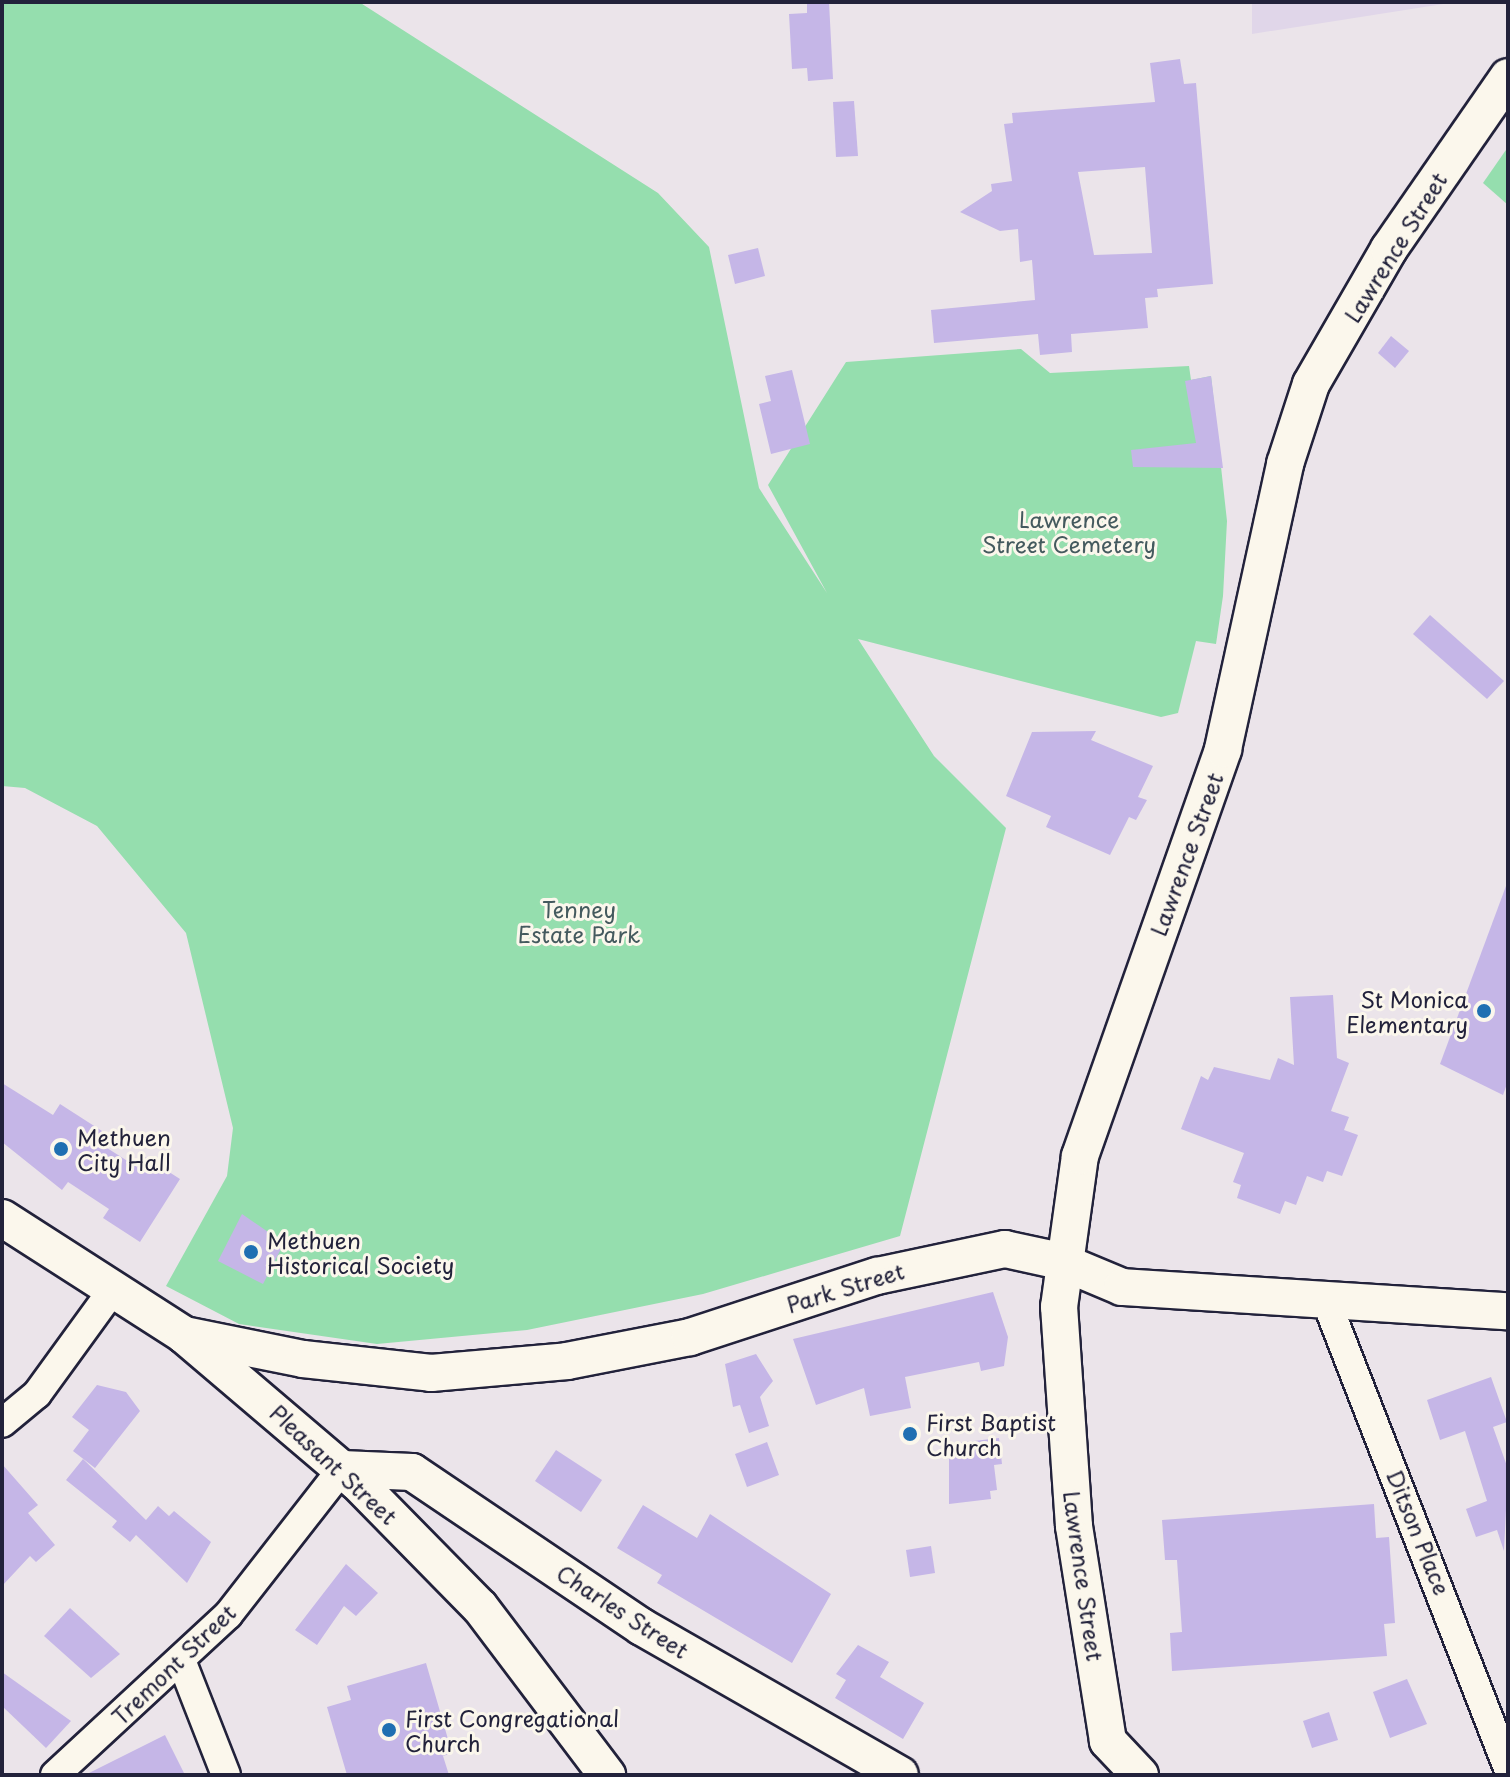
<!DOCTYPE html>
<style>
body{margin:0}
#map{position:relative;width:1510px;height:1777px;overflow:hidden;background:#ebe4ea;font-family:"Playpen Sans",sans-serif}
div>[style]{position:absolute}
.built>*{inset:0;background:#e0d6e9}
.green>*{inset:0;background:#95deae}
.building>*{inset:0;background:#c5b6e7}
.roads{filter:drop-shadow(2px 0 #22223b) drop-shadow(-2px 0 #22223b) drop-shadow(0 2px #22223b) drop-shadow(0 -2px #22223b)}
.minor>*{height:28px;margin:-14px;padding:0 14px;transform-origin:14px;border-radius:14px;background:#fbf7ec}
.major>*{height:36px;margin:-18px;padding:0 18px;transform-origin:18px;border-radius:18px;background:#fbf7ec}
.dots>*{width:22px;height:22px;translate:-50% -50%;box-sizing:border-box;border:4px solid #fbf7ec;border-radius:50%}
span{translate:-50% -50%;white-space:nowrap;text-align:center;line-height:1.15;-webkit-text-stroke:6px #fbf7ec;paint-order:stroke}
.street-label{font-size:22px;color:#22223b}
.park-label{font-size:22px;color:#445a5e}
.poi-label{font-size:22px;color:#22223b}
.right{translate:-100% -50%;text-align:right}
.left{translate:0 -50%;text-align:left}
.frame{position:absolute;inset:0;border:4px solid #22223b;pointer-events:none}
</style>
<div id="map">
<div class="built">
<i style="clip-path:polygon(1252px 2px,1456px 2px,1252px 34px)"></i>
</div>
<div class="green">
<i style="clip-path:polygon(2px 2px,359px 2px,658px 193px,709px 247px,759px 488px,827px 593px,768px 485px,846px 362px,1021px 349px,1050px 373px,1189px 366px,1191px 380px,1211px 376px,1227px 521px,1223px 596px,1216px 644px,1196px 641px,1178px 713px,1161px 717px,858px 639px,934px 756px,1006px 828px,900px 1236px,703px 1294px,527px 1330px,377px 1344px,239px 1324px,166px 1286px,227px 1176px,233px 1128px,186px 933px,97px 826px,25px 788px,2px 786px)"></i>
<i style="clip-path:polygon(1508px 147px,1508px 205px,1483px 183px)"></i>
</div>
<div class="building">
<i style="clip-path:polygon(807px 2px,829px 2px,833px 79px,808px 81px,807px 68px,792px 69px,789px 14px,807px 13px)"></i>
<i style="clip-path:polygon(evenodd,1180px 59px,1184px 84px,1196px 83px,1213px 284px,1157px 289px,1158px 297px,1145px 298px,1148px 328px,1071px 334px,1072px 352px,1040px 355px,1038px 334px,934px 343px,931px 310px,1035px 300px,1032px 260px,1020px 262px,1018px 229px,1000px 231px,960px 212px,992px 191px,991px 184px,1012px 181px,1004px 124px,1013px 123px,1012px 113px,1155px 102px,1150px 63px,1180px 59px,1145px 167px,1152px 253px,1094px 255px,1078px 172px,1145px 167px)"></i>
<i style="clip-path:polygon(854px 101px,858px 156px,836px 157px,833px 102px)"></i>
<i style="clip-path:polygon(758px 248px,765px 276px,735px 284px,728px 255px)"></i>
<i style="clip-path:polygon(1391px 336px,1409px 351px,1395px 368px,1378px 353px)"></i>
<i style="clip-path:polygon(792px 370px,810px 444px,771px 454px,759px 404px,771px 401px,765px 376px)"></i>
<i style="clip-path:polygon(1211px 376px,1223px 468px,1133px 467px,1131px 450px,1196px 443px,1185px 381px)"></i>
<i style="clip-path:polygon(1430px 615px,1504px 681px,1487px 699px,1413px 634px)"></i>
<i style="clip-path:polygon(1096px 731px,1091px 740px,1153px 766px,1138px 797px,1147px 800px,1136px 820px,1129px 817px,1110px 855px,1046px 827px,1051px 816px,1006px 796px,1032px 732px)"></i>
<i style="clip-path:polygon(1506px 886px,1508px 1081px,1503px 1095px,1440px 1064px)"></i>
<i style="clip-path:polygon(1333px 995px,1337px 1058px,1349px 1063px,1331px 1111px,1349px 1117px,1344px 1130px,1358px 1135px,1342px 1176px,1327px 1171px,1323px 1182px,1307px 1176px,1296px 1205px,1285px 1201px,1280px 1214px,1237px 1198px,1241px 1185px,1233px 1182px,1244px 1153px,1181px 1129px,1201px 1076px,1208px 1080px,1214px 1067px,1270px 1080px,1278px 1058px,1294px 1065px,1290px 997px)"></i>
<i style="clip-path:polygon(2px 1083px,53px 1115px,60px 1104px,102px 1131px,96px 1141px,137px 1167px,144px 1156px,180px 1179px,140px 1242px,103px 1218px,109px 1209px,68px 1182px,62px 1190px,2px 1142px)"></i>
<i style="clip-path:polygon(242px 1214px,284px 1243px,263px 1284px,218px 1261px)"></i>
<i style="clip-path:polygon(993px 1292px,1008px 1337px,1004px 1366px,981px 1371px,979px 1362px,905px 1377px,911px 1408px,870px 1416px,864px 1388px,816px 1405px,793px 1339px)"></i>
<i style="clip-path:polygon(756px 1354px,773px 1381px,760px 1397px,769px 1426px,749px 1433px,740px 1405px,733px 1407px,725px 1364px)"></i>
<i style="clip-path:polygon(1491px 1377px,1507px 1422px,1493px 1427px,1508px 1469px,1504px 1551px,1497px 1530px,1476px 1537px,1466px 1509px,1487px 1501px,1465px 1431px,1440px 1440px,1427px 1400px)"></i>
<i style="clip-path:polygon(97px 1385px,126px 1392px,140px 1411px,95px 1468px,73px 1451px,89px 1430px,72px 1417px)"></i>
<i style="clip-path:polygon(999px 1438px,1002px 1464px,994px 1465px,997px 1490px,990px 1491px,991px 1499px,949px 1504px,949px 1444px)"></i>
<i style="clip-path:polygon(767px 1442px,779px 1475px,747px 1487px,735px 1454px)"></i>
<i style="clip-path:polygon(556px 1450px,602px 1480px,581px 1512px,535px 1481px)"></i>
<i style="clip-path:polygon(83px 1459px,146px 1520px,158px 1506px,169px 1516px,174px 1511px,211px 1542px,187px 1583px,136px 1535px,130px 1542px,112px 1527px,117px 1521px,66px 1480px)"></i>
<i style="clip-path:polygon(2px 1464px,38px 1505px,28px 1513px,55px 1545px,36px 1562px,30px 1556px,2px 1586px)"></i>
<i style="clip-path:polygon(1374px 1504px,1376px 1538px,1389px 1537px,1395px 1623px,1384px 1624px,1387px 1656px,1172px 1671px,1170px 1633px,1182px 1632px,1177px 1560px,1165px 1560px,1162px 1520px)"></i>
<i style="clip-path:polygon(643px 1505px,697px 1538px,710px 1514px,831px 1594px,792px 1663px,657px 1583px,662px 1575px,617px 1548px)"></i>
<i style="clip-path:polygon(931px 1546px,935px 1573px,910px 1577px,906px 1550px)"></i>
<i style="clip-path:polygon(346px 1564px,378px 1593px,356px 1616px,344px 1606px,317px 1645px,295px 1630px)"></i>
<i style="clip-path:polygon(70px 1608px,120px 1654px,91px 1678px,44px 1636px)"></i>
<i style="clip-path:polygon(858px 1645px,889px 1662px,880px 1677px,924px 1703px,903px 1739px,835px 1698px,846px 1680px,836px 1674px)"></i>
<i style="clip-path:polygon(426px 1663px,452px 1753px,443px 1756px,449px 1775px,347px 1775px,327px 1707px,351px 1700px,347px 1686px)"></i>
<i style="clip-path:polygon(2px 1672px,71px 1721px,46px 1748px,2px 1706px)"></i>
<i style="clip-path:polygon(1407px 1679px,1427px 1724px,1390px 1738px,1373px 1692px)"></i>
<i style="clip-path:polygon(1329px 1712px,1338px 1740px,1312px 1748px,1303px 1721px)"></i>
<i style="clip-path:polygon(165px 1735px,185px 1775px,85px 1775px)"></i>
</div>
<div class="roads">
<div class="minor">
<i style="left:1325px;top:1298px;width:504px;rotate:68.73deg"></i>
<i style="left:2px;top:1423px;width:45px;rotate:-39.6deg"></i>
<i style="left:37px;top:1394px;width:131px;rotate:-54deg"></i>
<i style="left:181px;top:1660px;width:123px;rotate:68.6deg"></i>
<i style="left:55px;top:1775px;width:236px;rotate:-42.8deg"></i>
<i style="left:228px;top:1615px;width:185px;rotate:-52deg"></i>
</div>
<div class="major">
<i style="left:2px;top:1218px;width:216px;rotate:32.7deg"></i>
<i style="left:184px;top:1335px;width:227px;rotate:40.4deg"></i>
<i style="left:357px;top:1482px;width:175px;rotate:45.5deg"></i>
<i style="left:480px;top:1607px;width:211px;rotate:52.9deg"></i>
<i style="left:184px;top:1335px;width:121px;rotate:11.4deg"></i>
<i style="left:303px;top:1359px;width:129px;rotate:6.2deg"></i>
<i style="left:431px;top:1373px;width:137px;rotate:-5deg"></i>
<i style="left:567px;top:1361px;width:125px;rotate:-11deg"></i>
<i style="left:690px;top:1337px;width:197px;rotate:-18.1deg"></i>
<i style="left:877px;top:1276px;width:131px;rotate:-11.9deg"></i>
<i style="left:1005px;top:1249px;width:56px;rotate:12.3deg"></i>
<i style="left:1060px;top:1261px;width:67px;rotate:22.8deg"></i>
<i style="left:1122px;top:1287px;width:387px;rotate:3.6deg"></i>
<i style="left:342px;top:1469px;width:70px;rotate:2.5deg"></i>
<i style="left:412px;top:1472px;width:277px;rotate:34deg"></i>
<i style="left:642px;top:1627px;width:297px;rotate:29.8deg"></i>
<i style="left:1140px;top:1775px;width:47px;rotate:-133.3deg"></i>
<i style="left:1108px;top:1741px;width:218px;rotate:-99deg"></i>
<i style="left:1074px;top:1526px;width:220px;rotate:-93.9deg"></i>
<i style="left:1059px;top:1307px;width:152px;rotate:-82.1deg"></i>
<i style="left:1080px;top:1156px;width:431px;rotate:-70.6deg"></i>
<i style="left:1223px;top:749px;width:292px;rotate:-77.7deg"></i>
<i style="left:1285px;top:464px;width:84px;rotate:-72deg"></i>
<i style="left:1311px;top:384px;width:156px;rotate:-60deg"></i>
<i style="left:1389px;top:249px;width:209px;rotate:-55.3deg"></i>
</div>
</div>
<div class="dots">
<i style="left:1484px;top:1011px;background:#1f6fb2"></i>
<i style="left:61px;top:1149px;background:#1f6fb2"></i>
<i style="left:251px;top:1252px;background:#1f6fb2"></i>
<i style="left:910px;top:1434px;background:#1f6fb2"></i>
<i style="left:389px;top:1730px;background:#1f6fb2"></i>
</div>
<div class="street-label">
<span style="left:1395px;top:247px;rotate:-58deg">Lawrence Street</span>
<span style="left:1186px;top:854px;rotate:-70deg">Lawrence Street</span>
<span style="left:845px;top:1287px;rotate:-17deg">Park Street</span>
<span style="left:334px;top:1464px;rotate:43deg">Pleasant Street</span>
<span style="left:1419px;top:1532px;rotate:68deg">Ditson Place</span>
<span style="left:1084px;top:1576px;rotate:82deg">Lawrence Street</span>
<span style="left:623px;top:1611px;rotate:33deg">Charles Street</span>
<span style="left:173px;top:1664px;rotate:-44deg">Tremont Street</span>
</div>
<div class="park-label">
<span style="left:1069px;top:531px">Lawrence<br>Street Cemetery</span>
<span style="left:579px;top:921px">Tenney<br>Estate Park</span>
</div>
<div class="poi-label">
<span class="right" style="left:1468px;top:1011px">St Monica<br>Elementary</span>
<span class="left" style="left:77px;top:1149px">Methuen<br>City Hall</span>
<span class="left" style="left:267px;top:1252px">Methuen<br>Historical Society</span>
<span class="left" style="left:926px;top:1434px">First Baptist<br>Church</span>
<span class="left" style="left:405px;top:1730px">First Congregational<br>Church</span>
</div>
<div class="frame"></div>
</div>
